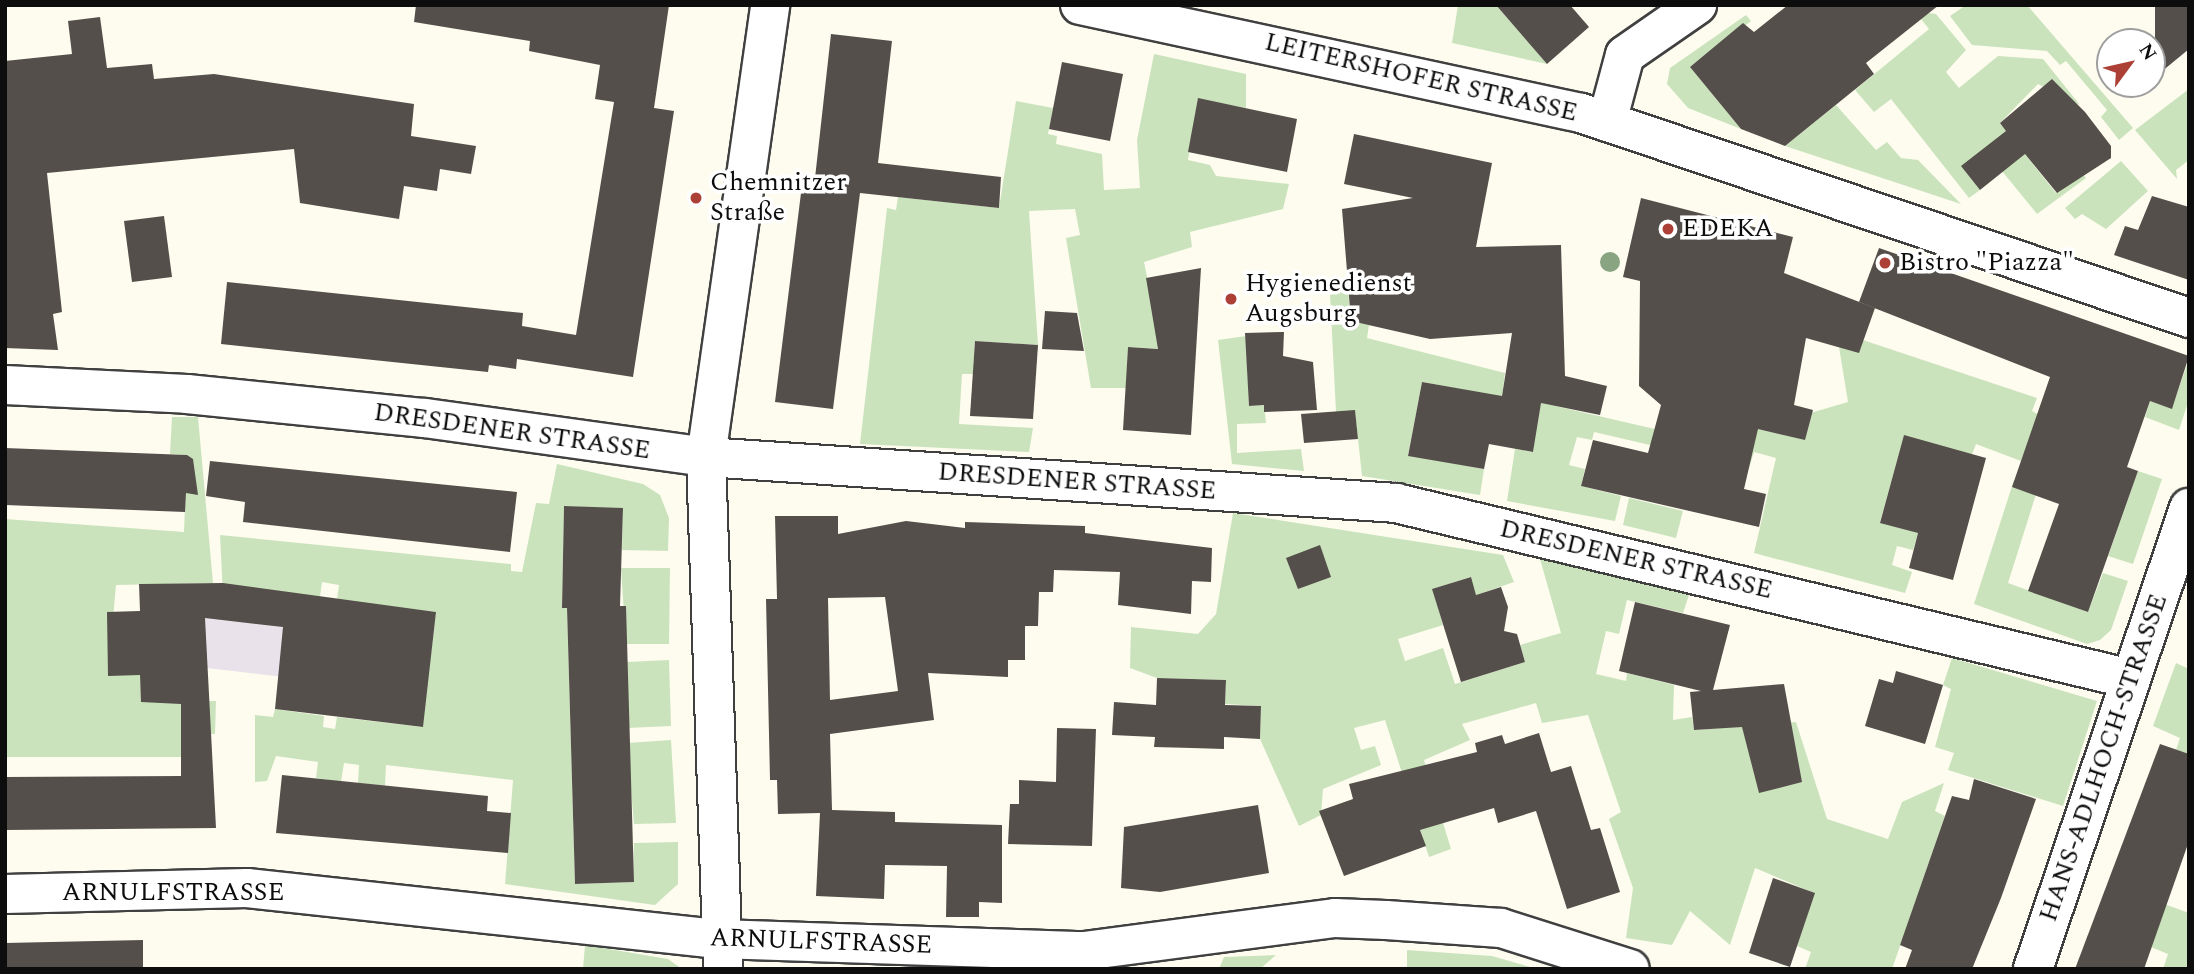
<!DOCTYPE html>
<meta charset="utf-8">
<style>
body{margin:0}
#map{position:relative;width:2194px;height:974px;overflow:hidden;background:#fdfcef;font-family:Spectral,serif}
div>[style]{position:absolute}
.industrial>*{inset:0;background:#eae2ea}
.green>*{inset:0;background:#cbe3bc}
.building>*{inset:0;background:#544f4a}
.roads{filter:drop-shadow(2px 0 #404040) drop-shadow(-2px 0 #404040) drop-shadow(0 2px #404040) drop-shadow(0 -2px #404040)}
.minor>*{height:38px;margin:-19px;padding:0 19px;transform-origin:19px;border-radius:19px;background:#fff}
.tertiary>*{height:38px;margin:-19px;padding:0 19px;transform-origin:19px;border-radius:19px;background:#fff}
.trees>*{width:20px;height:20px;margin:-10px;border-radius:50%;background:#88a480}
.dots>*{width:19px;height:19px;translate:-50% -50%;box-sizing:border-box;border:4px solid #fff;border-radius:50%}
span{translate:-50% -50%;white-space:nowrap;text-align:center;line-height:1.15;-webkit-text-stroke:7px #fff;paint-order:stroke}
.street-label{font-size:26px;color:#0d0d0d}
.poi-label{font-size:26px;color:#0d0d0d}
.left{translate:0 -50%;text-align:left}
.frame{position:absolute;inset:0;border:7px solid #0d0d0d;pointer-events:none}
.north{position:absolute;left:2096px;top:28px;width:70px;height:70px;box-sizing:border-box;background:#fff;border:2px solid #9e9e9e;border-radius:50%;rotate:57deg;font-size:19px;font-weight:700;line-height:28px;text-align:center;color:#0d0d0d}
.north::after{content:'';display:block;margin:auto;width:24px;height:32px;background:#ac4036;clip-path:polygon(50% 0,100% 100%,50% 72%,0 100%)}
</style>
<div id="map">
<div class="industrial">
<i style="clip-path:polygon(224px 616px,432px 645px,426px 694px,207px 668px,140px 617px)"></i>
</div>
<div class="green">
<i style="clip-path:polygon(1458px 5px,1496px 5px,1547px 64px,1452px 43px)"></i>
<i style="clip-path:polygon(1966px 5px,2027px 5px,2133px 128px,2119px 140px,2101px 117px,2107px 110px,2066px 61px,2060px 65px,2047px 51px,1972px 45px,1950px 16px)"></i>
<i style="clip-path:polygon(1928px 13px,1936px 14px,1966px 50px,1946px 72px,1959px 88px,1998px 56px,2043px 59px,2080px 105px,2038px 84px,2000px 123px,2056px 193px,2082px 173px,2086px 178px,2037px 214px,1984px 149px,1962px 166px,1980px 190px,1969px 198px,1891px 99px,1874px 112px,1855px 90px,1929px 29px,1921px 19px)"></i>
<i style="clip-path:polygon(1746px 15px,1751px 21px,1690px 67px,1741px 129px,1688px 108px,1667px 84px,1670px 68px)"></i>
<i style="clip-path:polygon(1154px 54px,1246px 74px,1246px 108px,1198px 99px,1188px 160px,1210px 165px,1216px 176px,1289px 184px,1283px 209px,1190px 232px,1192px 247px,1144px 262px,1162px 349px,1128px 347px,1126px 388px,1091px 388px,1066px 238px,1080px 235px,1075px 209px,1029px 211px,1038px 345px,975px 341px,973px 374px,962px 374px,959px 424px,1033px 428px,1029px 452px,860px 444px,887px 208px,896px 210px,898px 197px,999px 208px,1016px 101px,1053px 108px,1048px 134px,1057px 136px,1056px 144px,1102px 154px,1104px 190px,1140px 188px,1137px 140px)"></i>
<i style="clip-path:polygon(2189px 89px,2189px 160px,2176px 170px,2177px 179px,2135px 130px)"></i>
<i style="clip-path:polygon(1836px 105px,1876px 150px,1887px 142px,1901px 158px,1918px 160px,1961px 204px,1785px 146px)"></i>
<i style="clip-path:polygon(2121px 161px,2148px 191px,2106px 229px,2082px 214px,2075px 219px,2065px 208px)"></i>
<i style="clip-path:polygon(1348px 290px,1351px 321px,1369px 325px,1367px 338px,1505px 373px,1502px 397px,1422px 382px,1408px 455px,1484px 469px,1480px 495px,1362px 476px,1355px 411px,1336px 412px,1330px 295px)"></i>
<i style="clip-path:polygon(1246px 336px,1249px 406px,1264px 405px,1266px 423px,1237px 424px,1237px 453px,1301px 449px,1304px 471px,1232px 464px,1218px 340px)"></i>
<i style="clip-path:polygon(1863px 340px,2037px 398px,2032px 411px,2039px 415px,2021px 461px,1976px 444px,1966px 470px,1904px 436px,1880px 522px,1918px 533px,1913px 550px,1897px 546px,1892px 565px,1912px 572px,1905px 593px,1754px 553px,1776px 458px,1754px 452px,1749px 468px,1594px 432px,1592px 440px,1577px 437px,1569px 465px,1585px 469px,1581px 486px,1621px 496px,1615px 521px,1507px 501px,1515px 449px,1533px 452px,1538px 402px,1711px 442px,1848px 402px,1839px 347px)"></i>
<i style="clip-path:polygon(2189px 359px,2189px 399px,2179px 430px,2145px 417px,2150px 401px,2172px 408px)"></i>
<i style="clip-path:polygon(172px 417px,198px 417px,213px 583px,116px 585px,108px 675px,140px 675px,142px 702px,216px 701px,215px 734px,181px 734px,181px 757px,7px 757px,5px 796px,5px 519px,184px 532px,187px 455px,170px 454px)"></i>
<i style="clip-path:polygon(557px 464px,643px 484px,660px 495px,669px 518px,668px 551px,622px 550px,623px 509px,564px 506px,562px 607px,567px 608px,575px 884px,633px 882px,634px 843px,678px 842px,678px 884px,655px 905px,505px 884px,513px 780px,386px 765px,385px 786px,358px 783px,359px 765px,344px 763px,341px 782px,316px 778px,318px 762px,276px 756px,267px 781px,255px 782px,255px 715px,273px 717px,275px 709px,324px 716px,323px 727px,335px 729px,337px 717px,422px 727px,436px 612px,337px 600px,339px 585px,322px 582px,320px 597px,224px 616px,220px 535px,511px 564px,511px 571px,522px 572px,536px 503px,549px 504px)"></i>
<i style="clip-path:polygon(2138px 471px,2162px 479px,2133px 564px,2108px 556px)"></i>
<i style="clip-path:polygon(2014px 480px,2038px 488px,2008px 583px,2088px 612px,2103px 573px,2128px 581px,2111px 630px,2100px 640px,2087px 644px,1974px 604px)"></i>
<i style="clip-path:polygon(1629px 498px,1683px 511px,1676px 538px,1623px 525px)"></i>
<i style="clip-path:polygon(1233px 513px,1503px 555px,1514px 582px,1476px 595px,1470px 577px,1433px 589px,1443px 625px,1398px 639px,1405px 661px,1443px 648px,1455px 684px,1525px 662px,1520px 645px,1561px 633px,1540px 559px,1690px 592px,1683px 613px,1627px 600px,1619px 634px,1606px 631px,1596px 674px,1626px 681px,1627px 673px,1674px 685px,1673px 720px,1692px 717px,1694px 730px,1796px 722px,1827px 819px,1888px 839px,1902px 802px,1944px 783px,1935px 811px,1945px 816px,1892px 969px,1805px 969px,1811px 952px,1797px 946px,1814px 893px,1755px 868px,1730px 945px,1690px 911px,1672px 945px,1626px 938px,1633px 888px,1609px 819px,1621px 812px,1588px 715px,1542px 723px,1536px 703px,1462px 724px,1470px 740px,1424px 760px,1451px 849px,1429px 857px,1385px 720px,1354px 728px,1361px 750px,1375px 746px,1381px 765px,1323px 789px,1321px 815px,1299px 826px,1260px 739px,1261px 706px,1225px 704px,1226px 680px,1157px 678px,1130px 668px,1131px 627px,1198px 634px,1216px 614px)"></i>
<i style="clip-path:polygon(621px 568px,670px 568px,669px 644px,626px 644px)"></i>
<i style="clip-path:polygon(1952px 658px,2097px 701px,2063px 806px,1948px 770px,1954px 753px,1935px 747px,1951px 689px,1943px 685px)"></i>
<i style="clip-path:polygon(669px 660px,671px 726px,627px 728px,627px 662px)"></i>
<i style="clip-path:polygon(2176px 663px,2189px 669px,2189px 754px,2176px 750px,2180px 738px,2153px 726px)"></i>
<i style="clip-path:polygon(671px 740px,676px 823px,634px 824px,627px 743px)"></i>
<i style="clip-path:polygon(2142px 896px,2189px 913px,2189px 969px,2163px 969px,2168px 954px,2141px 943px)"></i>
<i style="clip-path:polygon(585px 945px,668px 959px,682px 969px,583px 969px)"></i>
<i style="clip-path:polygon(1407px 950px,1492px 956px,1537px 969px,1407px 969px)"></i>
<i style="clip-path:polygon(1276px 955px,1260px 969px,1219px 969px,1224px 957px)"></i>
</div>
<div class="building">
<i style="clip-path:polygon(416px 5px,669px 5px,654px 108px,674px 111px,633px 377px,517px 359px,516px 369px,489px 365px,488px 372px,221px 344px,227px 282px,523px 313px,522px 326px,576px 335px,614px 102px,595px 99px,600px 65px,529px 51px,530px 41px,414px 22px)"></i>
<i style="clip-path:polygon(1496px 5px,1570px 5px,1589px 27px,1547px 64px)"></i>
<i style="clip-path:polygon(1788px 5px,1939px 5px,1866px 63px,1874px 74px,1785px 146px,1741px 129px,1690px 67px,1743px 23px,1754px 32px)"></i>
<i style="clip-path:polygon(2155px 5px,2189px 5px,2189px 49px,2155px 77px)"></i>
<i style="clip-path:polygon(100px 17px,107px 68px,152px 64px,154px 79px,214px 74px,414px 104px,411px 136px,476px 146px,471px 174px,440px 169px,437px 191px,404px 186px,399px 219px,300px 203px,294px 149px,47px 173px,62px 312px,53px 314px,58px 350px,5px 348px,5px 61px,72px 54px,68px 21px)"></i>
<i style="clip-path:polygon(831px 34px,892px 41px,878px 163px,1001px 177px,999px 208px,860px 193px,833px 409px,775px 402px,802px 185px,814px 187px)"></i>
<i style="clip-path:polygon(1062px 62px,1123px 74px,1110px 141px,1049px 129px)"></i>
<i style="clip-path:polygon(2052px 79px,2085px 112px,2111px 146px,2111px 158px,2057px 193px,2025px 154px,1980px 190px,1961px 166px,2006px 131px,2000px 123px)"></i>
<i style="clip-path:polygon(1198px 98px,1297px 119px,1287px 172px,1188px 152px)"></i>
<i style="clip-path:polygon(1354px 134px,1492px 163px,1476px 247px,1561px 245px,1565px 376px,1607px 386px,1600px 415px,1541px 403px,1533px 452px,1489px 444px,1484px 469px,1408px 456px,1422px 382px,1502px 396px,1512px 333px,1430px 339px,1351px 321px,1342px 209px,1413px 198px,1344px 184px)"></i>
<i style="clip-path:polygon(2152px 196px,2189px 207px,2189px 280px,2114px 255px,2125px 226px,2138px 230px)"></i>
<i style="clip-path:polygon(1641px 198px,1793px 237px,1784px 273px,1875px 308px,1859px 353px,1806px 338px,1794px 405px,1813px 410px,1805px 440px,1758px 429px,1744px 489px,1766px 494px,1759px 527px,1581px 486px,1593px 440px,1648px 453px,1661px 405px,1639px 386px,1640px 281px,1623px 277px)"></i>
<i style="clip-path:polygon(164px 216px,172px 277px,132px 282px,124px 221px)"></i>
<i style="clip-path:polygon(1879px 248px,2189px 356px,2172px 409px,2150px 401px,2127px 467px,2138px 471px,2088px 612px,2028px 591px,2059px 504px,2012px 487px,2050px 377px,1859px 302px)"></i>
<i style="clip-path:polygon(1201px 268px,1191px 435px,1123px 430px,1128px 347px,1158px 349px,1146px 278px)"></i>
<i style="clip-path:polygon(1045px 311px,1077px 313px,1084px 351px,1042px 349px)"></i>
<i style="clip-path:polygon(1284px 332px,1283px 356px,1313px 362px,1317px 410px,1264px 412px,1264px 405px,1249px 406px,1245px 333px)"></i>
<i style="clip-path:polygon(975px 341px,1038px 345px,1033px 419px,970px 416px)"></i>
<i style="clip-path:polygon(1355px 410px,1358px 439px,1304px 443px,1301px 414px)"></i>
<i style="clip-path:polygon(1904px 435px,1986px 458px,1953px 580px,1909px 568px,1918px 533px,1880px 523px)"></i>
<i style="clip-path:polygon(5px 448px,187px 455px,193px 459px,198px 495px,186px 493px,185px 512px,5px 505px)"></i>
<i style="clip-path:polygon(210px 461px,517px 492px,510px 552px,243px 522px,245px 502px,206px 496px)"></i>
<i style="clip-path:polygon(564px 506px,623px 508px,620px 606px,626px 606px,634px 882px,575px 884px,567px 608px,562px 608px)"></i>
<i style="clip-path:polygon(evenodd,775px 516px,838px 516px,838px 534px,906px 521px,965px 528px,965px 522px,1085px 526px,1085px 533px,1212px 548px,1211px 582px,1192px 581px,1191px 614px,1118px 605px,1120px 572px,1054px 570px,1053px 592px,1039px 592px,1038px 626px,1025px 626px,1025px 660px,1008px 660px,1008px 677px,928px 673px,934px 720px,830px 734px,832px 810px,895px 812px,895px 822px,1002px 825px,1002px 903px,979px 902px,979px 917px,946px 917px,947px 866px,885px 865px,884px 899px,816px 896px,820px 813px,778px 814px,777px 780px,770px 780px,766px 599px,777px 599px,775px 516px,885px 597px,898px 691px,830px 700px,828px 598px,885px 597px)"></i>
<i style="clip-path:polygon(1320px 545px,1331px 577px,1298px 589px,1286px 558px)"></i>
<i style="clip-path:polygon(1471px 577px,1476px 595px,1501px 587px,1508px 607px,1504px 631px,1517px 634px,1525px 662px,1461px 682px,1432px 589px)"></i>
<i style="clip-path:polygon(223px 583px,436px 612px,423px 727px,275px 709px,283px 627px,205px 618px,216px 828px,5px 830px,5px 777px,181px 776px,181px 704px,141px 702px,140px 675px,108px 676px,107px 612px,140px 611px,139px 584px)"></i>
<i style="clip-path:polygon(1635px 602px,1730px 625px,1713px 690px,1784px 684px,1802px 782px,1759px 793px,1742px 727px,1694px 730px,1690px 692px,1701px 691px,1619px 671px)"></i>
<i style="clip-path:polygon(1896px 671px,1943px 685px,1925px 744px,1865px 726px,1879px 679px,1893px 683px)"></i>
<i style="clip-path:polygon(1157px 678px,1226px 680px,1225px 705px,1261px 706px,1260px 739px,1224px 737px,1224px 749px,1192px 748px,1154px 747px,1155px 737px,1112px 735px,1114px 702px,1156px 705px)"></i>
<i style="clip-path:polygon(1057px 728px,1096px 729px,1092px 846px,1008px 844px,1010px 804px,1019px 804px,1019px 780px,1056px 782px)"></i>
<i style="clip-path:polygon(1539px 733px,1551px 772px,1571px 766px,1591px 830px,1600px 828px,1620px 892px,1567px 909px,1536px 811px,1498px 823px,1494px 808px,1420px 830px,1426px 846px,1344px 876px,1319px 811px,1353px 799px,1349px 784px,1477px 752px,1475px 743px,1502px 735px,1505px 744px)"></i>
<i style="clip-path:polygon(2160px 744px,2189px 754px,2189px 841px,2144px 969px,2075px 969px)"></i>
<i style="clip-path:polygon(282px 775px,488px 796px,487px 811px,511px 813px,508px 853px,276px 833px)"></i>
<i style="clip-path:polygon(1974px 779px,2036px 799px,2001px 898px,1972px 969px,1905px 969px,1912px 950px,1900px 945px,1952px 796px,1969px 800px)"></i>
<i style="clip-path:polygon(1258px 805px,1269px 873px,1160px 892px,1121px 888px,1124px 827px)"></i>
<i style="clip-path:polygon(1773px 878px,1815px 893px,1790px 967px,1749px 953px)"></i>
<i style="clip-path:polygon(143px 940px,143px 969px,5px 969px,5px 943px)"></i>
</div>
<div class="roads">
<div class="minor">
<i style="left:1607px;top:122px;width:69px;rotate:-75deg"></i>
<i style="left:1625px;top:55px;width:88px;rotate:-34.8deg"></i>
<i style="left:5px;top:385px;width:182px;rotate:2.8deg"></i>
<i style="left:187px;top:394px;width:239px;rotate:5.8deg"></i>
<i style="left:425px;top:418px;width:284px;rotate:7.9deg"></i>
<i style="left:706px;top:457px;width:692px;rotate:3.81deg"></i>
<i style="left:1396px;top:503px;width:756px;rotate:13.47deg"></i>
<i style="left:5px;top:894px;width:242px;rotate:-1.4deg"></i>
<i style="left:247px;top:888px;width:474px;rotate:6.2deg"></i>
<i style="left:718px;top:939px;width:366px;rotate:1.9deg"></i>
<i style="left:1084px;top:951px;width:253px;rotate:-7.5deg"></i>
<i style="left:1335px;top:918px;width:51px;rotate:2.2deg"></i>
<i style="left:1386px;top:920px;width:115px;rotate:4deg"></i>
<i style="left:1501px;top:928px;width:135px;rotate:17.6deg"></i>
<i style="left:723px;top:969px;width:512px;rotate:-91.9deg"></i>
<i style="left:706px;top:457px;width:457px;rotate:-81.9deg"></i>
<i style="left:2033px;top:969px;width:487px;rotate:-71.3deg"></i>
</div>
<div class="tertiary">
<i style="left:1080px;top:5px;width:513px;rotate:12.17deg"></i>
<i style="left:1581px;top:113px;width:642px;rotate:18.63deg"></i>
</div>
</div>
<div class="trees">
<i style="left:1610px;top:262px"></i>
</div>
<div class="dots">
<i style="left:696px;top:198px;background:#ac4036"></i>
<i style="left:1668px;top:229px;background:#ac4036"></i>
<i style="left:1885px;top:263px;background:#ac4036"></i>
<i style="left:1231px;top:299px;background:#ac4036"></i>
</div>
<div class="street-label">
<span style="left:1421px;top:78px;rotate:13deg">LEITERSHOFER STRASSE</span>
<span style="left:512px;top:432px;rotate:8deg">DRESDENER STRASSE</span>
<span style="left:1077px;top:482px;rotate:4deg">DRESDENER STRASSE</span>
<span style="left:1636px;top:560px;rotate:13deg">DRESDENER STRASSE</span>
<span style="left:2104px;top:758px;rotate:-71deg">HANS-ADLHOCH-STRASSE</span>
<span style="left:173px;top:893px">ARNULFSTRASSE</span>
<span style="left:821px;top:942px;rotate:2deg">ARNULFSTRASSE</span>
</div>
<div class="poi-label">
<span class="left" style="left:710px;top:198px">Chemnitzer<br>Straße</span>
<span class="left" style="left:1682px;top:229px">EDEKA</span>
<span class="left" style="left:1899px;top:263px">Bistro "Piazza"</span>
<span class="left" style="left:1245px;top:299px">Hygienedienst<br>Augsburg</span>
</div>
<div class="frame"></div>
<div class="north">N</div>
</div>
